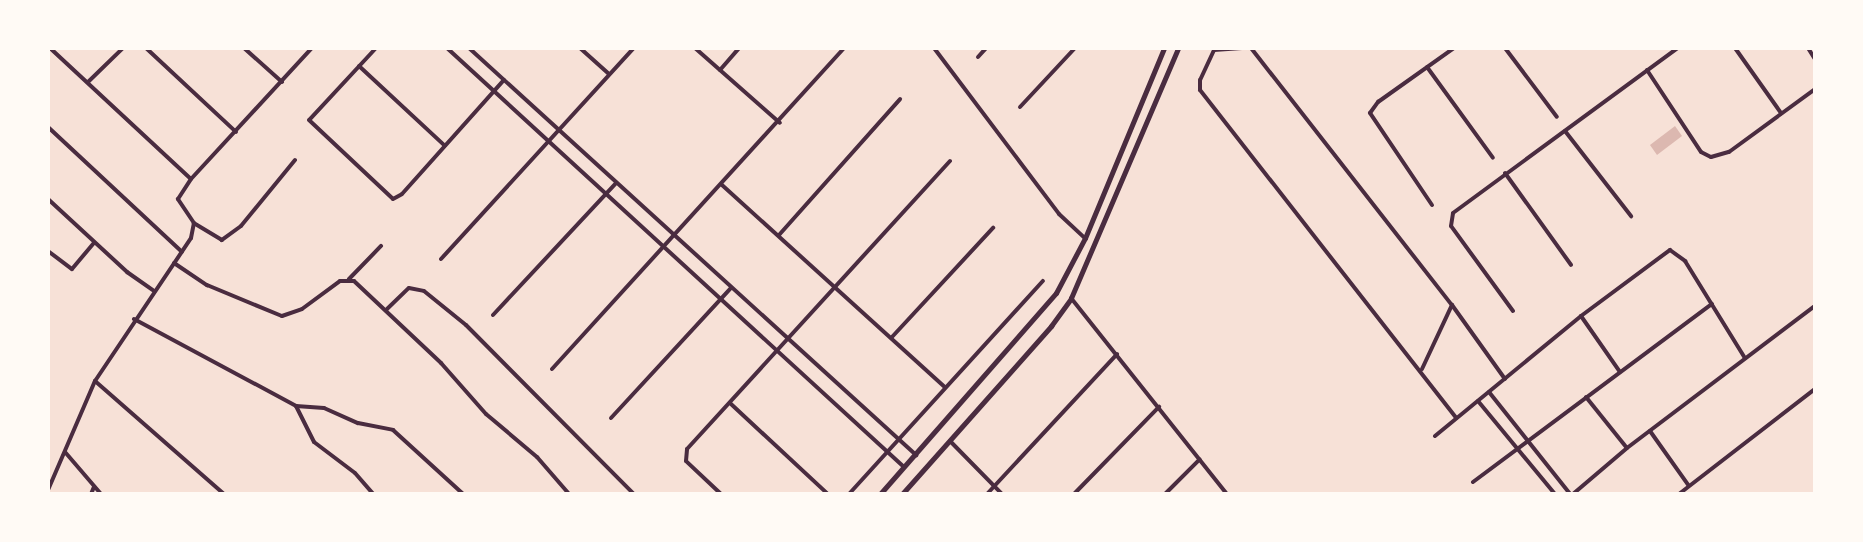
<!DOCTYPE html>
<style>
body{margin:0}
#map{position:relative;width:1863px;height:542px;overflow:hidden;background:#f7e1d7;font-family:Ubuntu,sans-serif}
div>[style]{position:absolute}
.water>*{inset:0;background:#dcb8b0}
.minor>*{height:4px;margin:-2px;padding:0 2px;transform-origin:2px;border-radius:2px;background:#4a2c40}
.secondary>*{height:5px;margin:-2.5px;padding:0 2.5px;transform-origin:2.5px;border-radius:2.5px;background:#4a2c40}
span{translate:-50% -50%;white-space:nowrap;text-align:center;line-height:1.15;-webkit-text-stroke:4.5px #fffaf5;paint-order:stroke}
.frame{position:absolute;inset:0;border:50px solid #fffaf5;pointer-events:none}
</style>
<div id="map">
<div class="water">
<i style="clip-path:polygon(1675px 126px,1682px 136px,1657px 155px,1650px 145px)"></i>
</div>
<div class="minor">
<i style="left:50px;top:48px;width:192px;rotate:42.9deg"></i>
<i style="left:146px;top:48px;width:123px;rotate:43deg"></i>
<i style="left:244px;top:48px;width:51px;rotate:41.8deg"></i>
<i style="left:376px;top:48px;width:98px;rotate:132.9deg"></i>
<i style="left:309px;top:120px;width:115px;rotate:43.2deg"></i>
<i style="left:393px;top:199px;width:10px;rotate:-29deg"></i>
<i style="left:402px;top:194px;width:153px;rotate:-48.2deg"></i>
<i style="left:447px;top:48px;width:620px;rotate:42.52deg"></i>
<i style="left:469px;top:48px;width:605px;rotate:42.32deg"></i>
<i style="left:580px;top:48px;width:39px;rotate:42deg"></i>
<i style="left:695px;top:48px;width:113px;rotate:41.4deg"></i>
<i style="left:934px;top:48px;width:208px;rotate:53deg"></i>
<i style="left:1059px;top:214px;width:35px;rotate:43deg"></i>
<i style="left:1215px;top:48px;width:35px;rotate:115deg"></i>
<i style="left:1200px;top:80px;width:10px;rotate:90deg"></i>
<i style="left:1200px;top:90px;width:416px;rotate:52deg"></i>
<i style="left:1251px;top:48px;width:326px;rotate:52deg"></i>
<i style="left:1452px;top:305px;width:91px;rotate:54.4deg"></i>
<i style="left:1505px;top:48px;width:86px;rotate:53deg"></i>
<i style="left:1735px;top:48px;width:80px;rotate:54.7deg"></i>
<i style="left:1808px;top:48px;width:13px;rotate:58deg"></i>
<i style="left:1214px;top:50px;width:28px;rotate:-4deg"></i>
<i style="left:978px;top:57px;width:12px;rotate:-48deg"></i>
<i style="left:359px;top:66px;width:117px;rotate:42.9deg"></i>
<i style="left:1427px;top:67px;width:112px;rotate:54deg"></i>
<i style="left:720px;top:70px;width:29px;rotate:-49deg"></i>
<i style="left:1647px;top:70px;width:98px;rotate:56.6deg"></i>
<i style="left:1701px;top:152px;width:11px;rotate:27deg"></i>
<i style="left:1711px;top:157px;width:19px;rotate:-16deg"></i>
<i style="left:1729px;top:152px;width:107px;rotate:-36.2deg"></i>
<i style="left:88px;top:82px;width:49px;rotate:-44.2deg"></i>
<i style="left:1020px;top:107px;width:81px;rotate:-47deg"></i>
<i style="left:48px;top:127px;width:183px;rotate:43deg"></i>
<i style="left:1565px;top:131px;width:108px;rotate:52.2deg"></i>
<i style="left:295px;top:160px;width:85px;rotate:129.3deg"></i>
<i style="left:241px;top:226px;width:24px;rotate:144deg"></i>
<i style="left:222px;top:240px;width:33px;rotate:-149deg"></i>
<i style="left:194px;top:223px;width:29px;rotate:-124deg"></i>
<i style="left:178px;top:199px;width:24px;rotate:-57deg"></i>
<i style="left:191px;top:179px;width:178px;rotate:-47.3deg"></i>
<i style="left:1505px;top:173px;width:113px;rotate:54.3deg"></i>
<i style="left:722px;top:185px;width:301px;rotate:42.2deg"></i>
<i style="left:48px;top:199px;width:108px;rotate:42.7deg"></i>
<i style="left:127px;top:272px;width:32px;rotate:35deg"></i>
<i style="left:1432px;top:205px;width:111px;rotate:-124deg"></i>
<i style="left:1370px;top:113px;width:14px;rotate:-54deg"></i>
<i style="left:1378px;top:102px;width:93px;rotate:-35.4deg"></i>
<i style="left:779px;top:235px;width:182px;rotate:-48.3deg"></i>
<i style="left:48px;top:251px;width:30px;rotate:37deg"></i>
<i style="left:72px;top:269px;width:34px;rotate:-50deg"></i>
<i style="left:441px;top:259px;width:286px;rotate:-47.6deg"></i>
<i style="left:174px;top:263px;width:40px;rotate:34deg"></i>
<i style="left:207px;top:285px;width:81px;rotate:22.5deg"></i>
<i style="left:282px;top:316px;width:21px;rotate:-19deg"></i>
<i style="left:302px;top:309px;width:47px;rotate:-36.4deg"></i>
<i style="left:340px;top:281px;width:14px"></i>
<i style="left:354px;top:281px;width:120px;rotate:43.3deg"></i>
<i style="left:441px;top:363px;width:68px;rotate:48.6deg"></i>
<i style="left:486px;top:414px;width:67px;rotate:40.1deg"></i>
<i style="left:537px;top:457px;width:49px;rotate:49.1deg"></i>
<i style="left:349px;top:279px;width:46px;rotate:-45.9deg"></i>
<i style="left:1071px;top:298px;width:251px;rotate:51.5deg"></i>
<i style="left:387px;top:309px;width:30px;rotate:-44deg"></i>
<i style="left:409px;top:288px;width:15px;rotate:11deg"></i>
<i style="left:424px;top:291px;width:54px;rotate:39deg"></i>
<i style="left:466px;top:325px;width:238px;rotate:45.2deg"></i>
<i style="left:1513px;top:311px;width:105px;rotate:-126.1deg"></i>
<i style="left:1451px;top:226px;width:13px;rotate:-81deg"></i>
<i style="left:1453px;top:213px;width:279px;rotate:-36.3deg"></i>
<i style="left:493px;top:315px;width:180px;rotate:-47deg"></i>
<i style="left:1581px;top:316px;width:68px;rotate:55.1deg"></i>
<i style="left:134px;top:319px;width:184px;rotate:28.2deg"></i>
<i style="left:296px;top:406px;width:40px;rotate:63.4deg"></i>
<i style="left:314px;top:442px;width:51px;rotate:37.1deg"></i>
<i style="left:355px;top:473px;width:28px;rotate:49deg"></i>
<i style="left:892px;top:337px;width:149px;rotate:-47.2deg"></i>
<i style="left:552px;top:369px;width:434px;rotate:-47.7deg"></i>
<i style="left:1422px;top:369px;width:71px;rotate:-64.9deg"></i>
<i style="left:95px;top:381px;width:171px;rotate:41.2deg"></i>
<i style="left:1489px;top:392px;width:130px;rotate:51.5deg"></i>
<i style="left:1586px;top:397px;width:65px;rotate:51.2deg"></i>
<i style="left:1478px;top:401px;width:121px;rotate:50.4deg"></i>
<i style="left:731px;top:404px;width:132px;rotate:42.9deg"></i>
<i style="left:296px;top:406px;width:28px;rotate:4deg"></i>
<i style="left:324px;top:408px;width:37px;rotate:24deg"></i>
<i style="left:358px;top:423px;width:36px;rotate:11deg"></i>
<i style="left:393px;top:430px;width:95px;rotate:42.4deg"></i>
<i style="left:611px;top:418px;width:177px;rotate:-47.3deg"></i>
<i style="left:1650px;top:431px;width:67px;rotate:54.7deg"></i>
<i style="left:1435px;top:436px;width:189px;rotate:-39.4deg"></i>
<i style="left:1581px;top:316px;width:111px;rotate:-36.6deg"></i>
<i style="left:1670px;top:250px;width:19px;rotate:36deg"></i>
<i style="left:1685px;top:261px;width:114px;rotate:58.3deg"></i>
<i style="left:950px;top:441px;width:74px;rotate:45.5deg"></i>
<i style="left:65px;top:452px;width:55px;rotate:49.4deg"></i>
<i style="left:1473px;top:482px;width:298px;rotate:-36.7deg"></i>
<i style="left:48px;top:490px;width:119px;rotate:-66.7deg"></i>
<i style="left:95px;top:381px;width:172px;rotate:-56.1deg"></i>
<i style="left:191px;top:238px;width:15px;rotate:-79deg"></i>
<i style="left:91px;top:494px;width:8px;rotate:-67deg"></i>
<i style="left:721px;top:494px;width:48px;rotate:-136.7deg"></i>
<i style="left:686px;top:461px;width:12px;rotate:-85deg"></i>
<i style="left:687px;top:449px;width:390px;rotate:-47.6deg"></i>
<i style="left:849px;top:494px;width:288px;rotate:-47.7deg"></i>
<i style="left:987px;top:494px;width:191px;rotate:-47.1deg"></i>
<i style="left:1074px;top:494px;width:122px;rotate:-45.7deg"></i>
<i style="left:1165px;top:494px;width:49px;rotate:-45deg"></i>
<i style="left:1573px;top:494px;width:71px;rotate:-40.4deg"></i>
<i style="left:1627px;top:448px;width:236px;rotate:-37.1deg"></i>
<i style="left:1679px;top:494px;width:172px;rotate:-37.7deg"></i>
</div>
<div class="secondary">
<i style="left:880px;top:494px;width:267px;rotate:-48.8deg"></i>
<i style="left:1056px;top:293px;width:62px;rotate:-62.2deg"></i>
<i style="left:1085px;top:238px;width:206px;rotate:-67.4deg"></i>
<i style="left:902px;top:494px;width:225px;rotate:-48.4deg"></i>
<i style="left:1051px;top:326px;width:34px;rotate:-54deg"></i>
<i style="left:1071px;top:298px;width:272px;rotate:-66.8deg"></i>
</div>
<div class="frame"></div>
</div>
